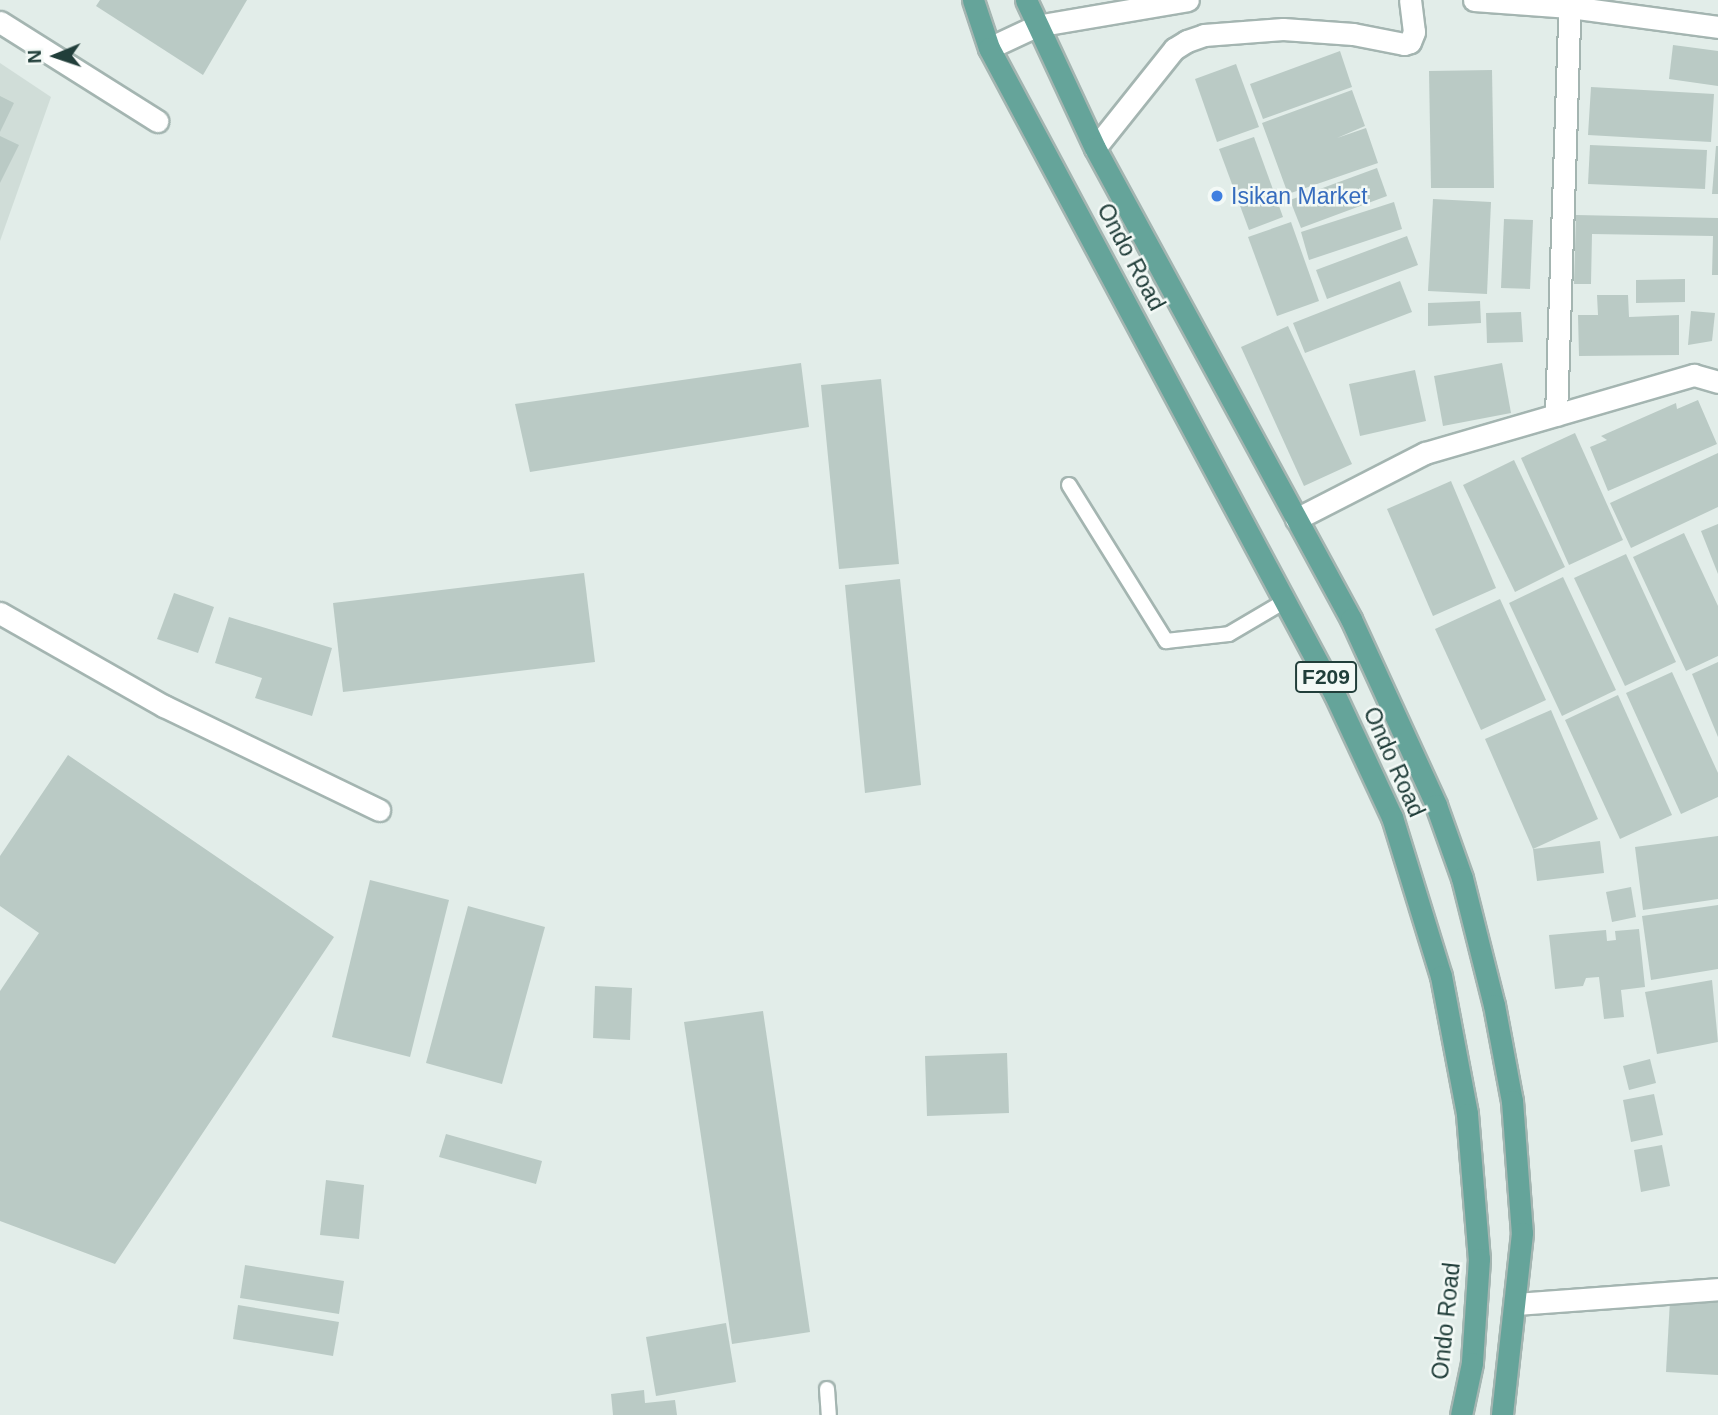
<!DOCTYPE html>
<style>
body{margin:0}
#map{position:relative;width:1718px;height:1415px;overflow:hidden;background:#e2ede9;font-family:Arial,sans-serif}
div>[style]{position:absolute}
.built>*{inset:0;background:#d0ddd8}
.building>*{inset:0;background:#bacac5}
.roads{filter:drop-shadow(2px 0 #a4b5b1) drop-shadow(-2px 0 #a4b5b1) drop-shadow(0 2px #a4b5b1) drop-shadow(0 -2px #a4b5b1)}
.service>*{height:14px;margin:-7px;padding:0 7px;transform-origin:7px;border-radius:7px;background:#fff}
.minor>*{height:21px;margin:-10.5px;padding:0 10.5px;transform-origin:10.5px;border-radius:10.5px;background:#fff}
.primary>*{height:21px;margin:-10.5px;padding:0 10.5px;transform-origin:10.5px;border-radius:10.5px;background:#65a49a}
.dots>*{width:19px;height:19px;translate:-50% -50%;box-sizing:border-box;border:4px solid #f3f9f6;border-radius:50%}
span{translate:-50% -50%;white-space:nowrap;text-align:center;line-height:1.15;-webkit-text-stroke:5px #f3f9f6;paint-order:stroke}
.shield-label span{padding:2px 5px;background:#f3f9f6;border:2px solid;border-radius:5px;-webkit-text-stroke-width:0}
.shield-label{font-size:21px;color:#213e3a;font-weight:700}
.shop-label{font-size:23px;color:#366cbe}
.left{translate:0 -50%;text-align:left}
.street-label{font-size:23px;color:#213e3a}
.north{position:absolute;left:21px;top:21px;width:70px;height:70px;-webkit-text-stroke:5px #f3f9f6;paint-order:stroke;rotate:268deg;font-size:19px;font-weight:700;line-height:28px;text-align:center;color:#213e3a}
.north::after{content:'';display:block;margin:auto;width:24px;height:32px;background:#213e3a;clip-path:polygon(50% 0,100% 100%,50% 72%,0 100%)}
</style>
<div id="map">
<div class="built">
<i style="clip-path:polygon(0 63px,51px 97px,0 241px)"></i>
</div>
<div class="building">
<i style="clip-path:polygon(100px 0,247px 0,203px 75px,96px 6px)"></i>
<i style="clip-path:polygon(1673px 45px,1718px 51px,1718px 86px,1669px 79px)"></i>
<i style="clip-path:polygon(1340px 51px,1352px 87px,1263px 119px,1250px 84px)"></i>
<i style="clip-path:polygon(1236px 64px,1259px 127px,1217px 142px,1195px 79px)"></i>
<i style="clip-path:polygon(1492px 70px,1494px 188px,1431px 188px,1429px 71px)"></i>
<i style="clip-path:polygon(1591px 87px,1714px 94px,1711px 142px,1588px 135px)"></i>
<i style="clip-path:polygon(1352px 90px,1365px 126px,1337px 138px,1366px 128px,1378px 163px,1288px 194px,1262px 123px)"></i>
<i style="clip-path:polygon(0 96px,14px 103px,0 132px)"></i>
<i style="clip-path:polygon(0 136px,19px 145px,0 183px)"></i>
<i style="clip-path:polygon(1254px 137px,1283px 217px,1249px 230px,1219px 149px)"></i>
<i style="clip-path:polygon(1590px 145px,1707px 150px,1705px 189px,1588px 184px)"></i>
<i style="clip-path:polygon(1716px 146px,1718px 146px,1718px 194px,1712px 194px)"></i>
<i style="clip-path:polygon(1377px 168px,1387px 196px,1301px 228px,1290px 200px)"></i>
<i style="clip-path:polygon(1433px 199px,1491px 202px,1487px 294px,1428px 291px)"></i>
<i style="clip-path:polygon(1394px 202px,1402px 229px,1309px 260px,1301px 232px)"></i>
<i style="clip-path:polygon(1576px 215px,1718px 218px,1718px 275px,1712px 275px,1713px 236px,1592px 234px,1591px 284px,1574px 284px)"></i>
<i style="clip-path:polygon(1504px 219px,1533px 220px,1530px 289px,1501px 288px)"></i>
<i style="clip-path:polygon(1291px 222px,1319px 301px,1277px 316px,1248px 237px)"></i>
<i style="clip-path:polygon(1407px 236px,1418px 265px,1327px 299px,1316px 270px)"></i>
<i style="clip-path:polygon(1685px 279px,1685px 302px,1636px 303px,1636px 280px)"></i>
<i style="clip-path:polygon(1400px 281px,1412px 312px,1305px 353px,1293px 323px)"></i>
<i style="clip-path:polygon(1597px 295px,1628px 295px,1629px 317px,1679px 315px,1679px 355px,1579px 356px,1578px 315px,1598px 315px)"></i>
<i style="clip-path:polygon(1480px 301px,1481px 323px,1428px 326px,1428px 303px)"></i>
<i style="clip-path:polygon(1691px 311px,1715px 313px,1712px 341px,1688px 345px)"></i>
<i style="clip-path:polygon(1521px 312px,1523px 342px,1487px 343px,1486px 313px)"></i>
<i style="clip-path:polygon(1288px 326px,1352px 464px,1304px 486px,1241px 347px)"></i>
<i style="clip-path:polygon(801px 363px,809px 427px,530px 472px,515px 404px)"></i>
<i style="clip-path:polygon(1502px 363px,1511px 413px,1443px 426px,1434px 376px)"></i>
<i style="clip-path:polygon(1415px 370px,1426px 421px,1360px 436px,1349px 384px)"></i>
<i style="clip-path:polygon(881px 379px,899px 564px,839px 569px,821px 385px)"></i>
<i style="clip-path:polygon(1698px 400px,1717px 444px,1608px 491px,1590px 447px,1607px 440px,1601px 436px,1676px 403px,1677px 409px)"></i>
<i style="clip-path:polygon(1575px 433px,1623px 540px,1569px 565px,1521px 458px)"></i>
<i style="clip-path:polygon(1718px 453px,1718px 507px,1631px 548px,1610px 503px)"></i>
<i style="clip-path:polygon(1514px 460px,1565px 567px,1515px 592px,1463px 485px)"></i>
<i style="clip-path:polygon(1451px 481px,1496px 588px,1433px 616px,1387px 509px)"></i>
<i style="clip-path:polygon(1718px 524px,1718px 574px,1701px 531px)"></i>
<i style="clip-path:polygon(1684px 533px,1718px 606px,1718px 656px,1686px 671px,1633px 557px)"></i>
<i style="clip-path:polygon(1626px 554px,1676px 662px,1625px 686px,1574px 578px)"></i>
<i style="clip-path:polygon(584px 573px,595px 662px,343px 692px,333px 603px)"></i>
<i style="clip-path:polygon(1563px 577px,1616px 690px,1562px 716px,1509px 603px)"></i>
<i style="clip-path:polygon(900px 579px,921px 785px,865px 793px,845px 585px)"></i>
<i style="clip-path:polygon(174px 593px,214px 607px,198px 653px,157px 639px)"></i>
<i style="clip-path:polygon(1500px 599px,1546px 700px,1481px 730px,1435px 629px)"></i>
<i style="clip-path:polygon(229px 617px,332px 648px,312px 716px,255px 698px,262px 678px,215px 663px)"></i>
<i style="clip-path:polygon(1718px 662px,1718px 737px,1692px 674px)"></i>
<i style="clip-path:polygon(1672px 672px,1718px 773px,1718px 797px,1681px 814px,1626px 693px)"></i>
<i style="clip-path:polygon(1618px 695px,1672px 815px,1620px 839px,1565px 720px)"></i>
<i style="clip-path:polygon(1551px 710px,1598px 819px,1533px 849px,1485px 739px)"></i>
<i style="clip-path:polygon(68px 755px,334px 937px,115px 1264px,0 1221px,0 991px,39px 933px,0 906px,0 856px)"></i>
<i style="clip-path:polygon(1718px 836px,1718px 899px,1643px 910px,1635px 847px)"></i>
<i style="clip-path:polygon(1600px 841px,1604px 873px,1537px 881px,1533px 849px)"></i>
<i style="clip-path:polygon(370px 880px,449px 900px,410px 1057px,332px 1037px)"></i>
<i style="clip-path:polygon(1631px 887px,1636px 917px,1612px 922px,1606px 892px)"></i>
<i style="clip-path:polygon(1718px 905px,1718px 969px,1651px 980px,1642px 916px)"></i>
<i style="clip-path:polygon(468px 906px,545px 927px,502px 1084px,426px 1063px)"></i>
<i style="clip-path:polygon(1639px 929px,1645px 987px,1621px 990px,1624px 1017px,1604px 1019px,1599px 977px,1586px 978px,1583px 986px,1555px 989px,1549px 935px,1606px 930px,1607px 941px,1616px 940px,1615px 931px)"></i>
<i style="clip-path:polygon(1712px 980px,1718px 1042px,1657px 1054px,1645px 992px)"></i>
<i style="clip-path:polygon(595px 986px,632px 988px,630px 1040px,593px 1038px)"></i>
<i style="clip-path:polygon(763px 1011px,810px 1332px,732px 1344px,684px 1022px)"></i>
<i style="clip-path:polygon(1007px 1053px,1009px 1113px,927px 1116px,925px 1056px)"></i>
<i style="clip-path:polygon(1650px 1059px,1656px 1083px,1629px 1090px,1623px 1066px)"></i>
<i style="clip-path:polygon(1654px 1094px,1663px 1135px,1631px 1142px,1623px 1100px)"></i>
<i style="clip-path:polygon(446px 1134px,542px 1161px,536px 1184px,439px 1157px)"></i>
<i style="clip-path:polygon(1662px 1145px,1670px 1186px,1641px 1192px,1634px 1150px)"></i>
<i style="clip-path:polygon(326px 1180px,364px 1185px,359px 1239px,320px 1235px)"></i>
<i style="clip-path:polygon(245px 1265px,344px 1281px,339px 1314px,240px 1298px)"></i>
<i style="clip-path:polygon(1670px 1300px,1718px 1303px,1718px 1375px,1666px 1372px)"></i>
<i style="clip-path:polygon(238px 1305px,339px 1322px,333px 1356px,233px 1339px)"></i>
<i style="clip-path:polygon(726px 1323px,736px 1382px,656px 1396px,646px 1337px)"></i>
<i style="clip-path:polygon(644px 1390px,645px 1403px,675px 1400px,677px 1415px,613px 1415px,611px 1394px)"></i>
</div>
<div class="roads">
<div class="service">
<i style="left:1069px;top:485px;width:184px;rotate:58.1deg"></i>
<i style="left:1166px;top:641px;width:63px;rotate:-6.3deg"></i>
<i style="left:1229px;top:634px;width:65px;rotate:-30.5deg"></i>
<i style="left:827px;top:1389px;width:26px;rotate:86deg"></i>
</div>
<div class="minor">
<i style="left:1474px;top:0;width:96px;rotate:4.2deg"></i>
<i style="left:1570px;top:7px;width:149px;rotate:7.7deg"></i>
<i style="left:0;top:22px;width:186px;rotate:32.2deg"></i>
<i style="left:989px;top:48px;width:52px;rotate:-25.1deg"></i>
<i style="left:1036px;top:26px;width:154px;rotate:-9.7deg"></i>
<i style="left:1095px;top:148px;width:127px;rotate:-51.4deg"></i>
<i style="left:1174px;top:49px;width:15px;rotate:-32deg"></i>
<i style="left:1187px;top:41px;width:18px;rotate:-19deg"></i>
<i style="left:1204px;top:35px;width:79px;rotate:-4.3deg"></i>
<i style="left:1283px;top:29px;width:70px;rotate:4.1deg"></i>
<i style="left:1353px;top:34px;width:52px;rotate:11.1deg"></i>
<i style="left:1404px;top:44px;width:6px;rotate:-18deg"></i>
<i style="left:1410px;top:42px;width:11px;rotate:-68deg"></i>
<i style="left:1414px;top:32px;width:32px;rotate:-97deg"></i>
<i style="left:1556px;top:415px;width:415px;rotate:-88.1deg"></i>
<i style="left:1296px;top:519px;width:145px;rotate:-27.1deg"></i>
<i style="left:1425px;top:453px;width:280px;rotate:-16.2deg"></i>
<i style="left:1694px;top:375px;width:25px;rotate:16deg"></i>
<i style="left:0;top:613px;width:189px;rotate:29.6deg"></i>
<i style="left:164px;top:706px;width:239px;rotate:25.8deg"></i>
<i style="left:1516px;top:1304px;width:203px;rotate:-4.2deg"></i>
</div>
<div class="primary">
<i style="left:973px;top:0;width:51px;rotate:71.6deg"></i>
<i style="left:989px;top:48px;width:734px;rotate:61.86deg"></i>
<i style="left:1335px;top:695px;width:135px;rotate:65deg"></i>
<i style="left:1392px;top:817px;width:166px;rotate:72.9deg"></i>
<i style="left:1441px;top:976px;width:140px;rotate:79.3deg"></i>
<i style="left:1467px;top:1114px;width:145px;rotate:85.3deg"></i>
<i style="left:1479px;top:1259px;width:104px;rotate:93.9deg"></i>
<i style="left:1472px;top:1363px;width:53px;rotate:101.9deg"></i>
<i style="left:1026px;top:0;width:163px;rotate:65deg"></i>
<i style="left:1095px;top:148px;width:536px;rotate:61.47deg"></i>
<i style="left:1351px;top:619px;width:205px;rotate:65.4deg"></i>
<i style="left:1436px;top:805px;width:77px;rotate:70.4deg"></i>
<i style="left:1462px;top:878px;width:131px;rotate:75.9deg"></i>
<i style="left:1494px;top:1005px;width:98px;rotate:79.4deg"></i>
<i style="left:1512px;top:1101px;width:132px;rotate:85.7deg"></i>
<i style="left:1522px;top:1233px;width:183px;rotate:96.3deg"></i>
</div>
</div>
<div class="dots">
<i style="left:1217px;top:196px;background:#3f7fe0"></i>
</div>
<div class="shield-label">
<span style="left:1326px;top:677px">F209</span>
</div>
<div class="shop-label">
<span class="left" style="left:1231px;top:196px">Isikan Market</span>
</div>
<div class="street-label">
<span style="left:1131px;top:257px;rotate:62deg">Ondo Road</span>
<span style="left:1394px;top:762px;rotate:66deg">Ondo Road</span>
<span style="left:1446px;top:1321px;rotate:-84deg">Ondo Road</span>
</div>
<div class="north">N</div>
</div>
